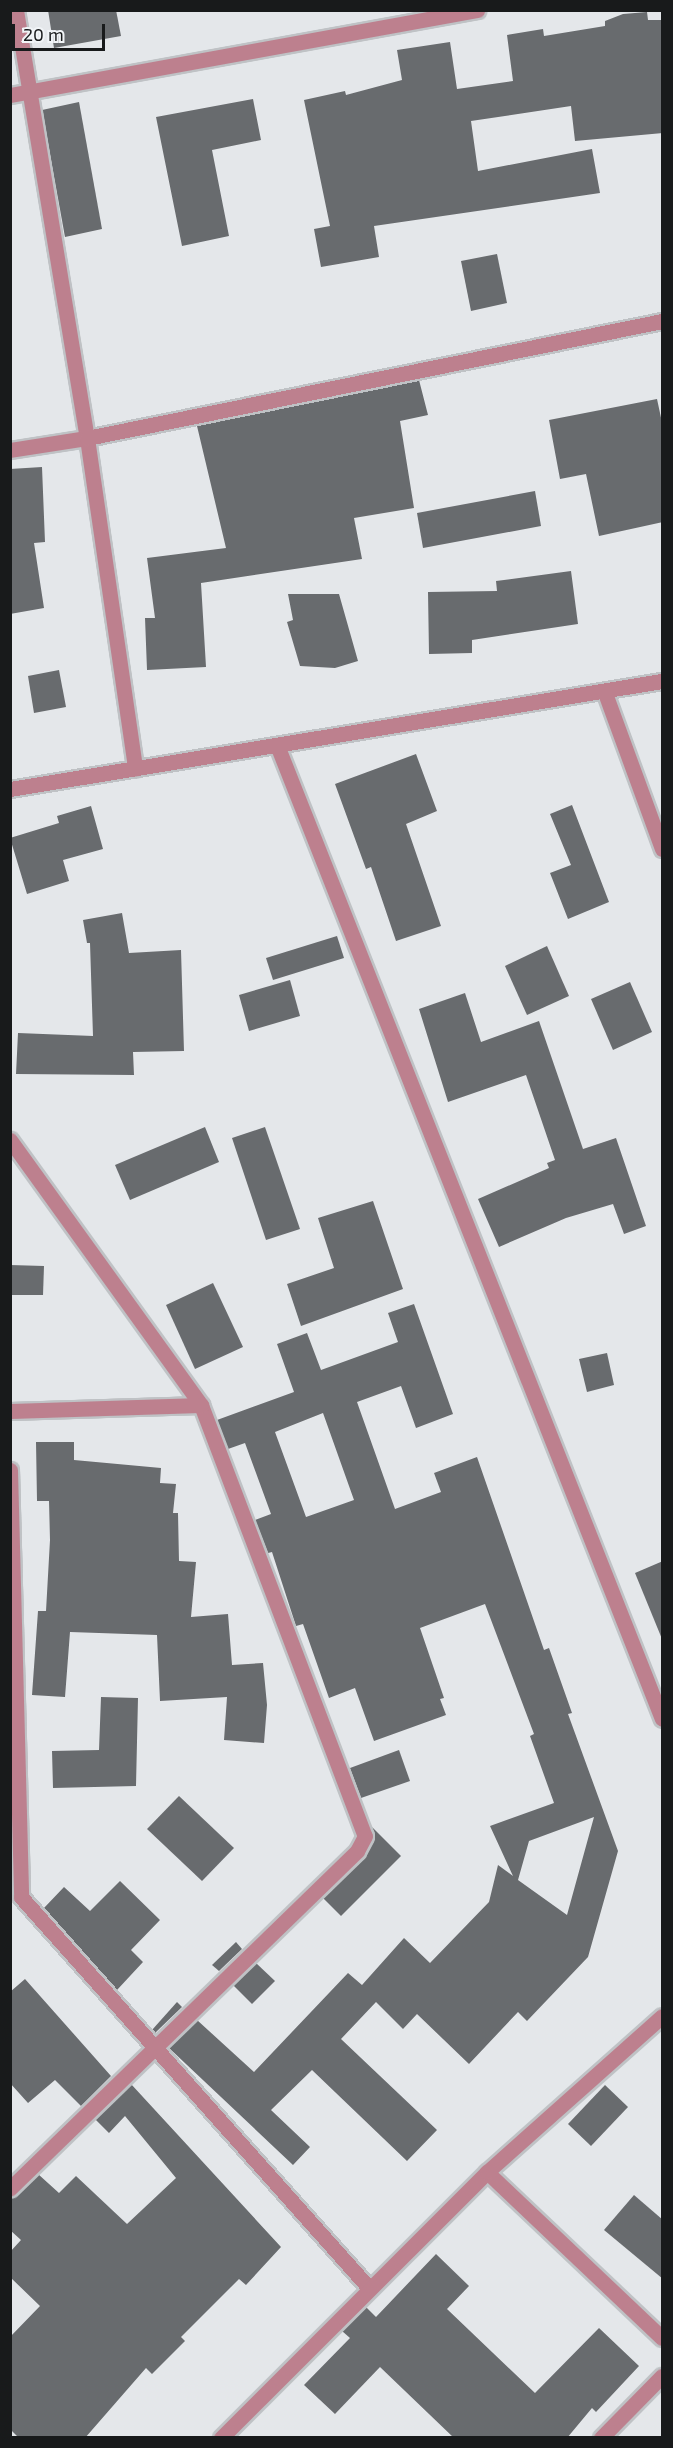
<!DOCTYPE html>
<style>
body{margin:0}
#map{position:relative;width:673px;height:2448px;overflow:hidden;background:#e4e7ea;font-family:"Exo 2",sans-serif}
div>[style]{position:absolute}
.building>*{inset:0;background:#686b6e}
.roads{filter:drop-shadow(2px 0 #bfc2c5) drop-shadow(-2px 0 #bfc2c5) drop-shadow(0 2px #bfc2c5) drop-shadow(0 -2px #bfc2c5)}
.minor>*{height:15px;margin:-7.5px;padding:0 7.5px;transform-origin:7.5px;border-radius:7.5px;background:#bd808e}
span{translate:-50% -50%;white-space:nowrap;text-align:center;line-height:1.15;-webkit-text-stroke:4.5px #f1f4f7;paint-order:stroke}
.frame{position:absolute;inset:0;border:12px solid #181a1b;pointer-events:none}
.scale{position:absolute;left:12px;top:24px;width:93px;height:27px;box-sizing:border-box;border:3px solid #181a1b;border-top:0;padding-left:8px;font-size:18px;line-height:21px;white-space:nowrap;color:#181a1b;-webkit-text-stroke:4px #f1f4f7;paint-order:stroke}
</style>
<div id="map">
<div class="building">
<i style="clip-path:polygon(48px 10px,116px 10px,121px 36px,54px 48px)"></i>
<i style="clip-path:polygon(647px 12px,648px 20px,663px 20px,663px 133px,575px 141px,571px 106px,471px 121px,478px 171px,592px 149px,600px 193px,374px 226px,379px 257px,321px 267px,314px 229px,330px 226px,304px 100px,345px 91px,346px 95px,402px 80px,397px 50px,450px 42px,457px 89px,513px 81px,507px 35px,543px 29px,544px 36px,605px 26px,605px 21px,623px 14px)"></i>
<i style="clip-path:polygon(253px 99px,261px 140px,212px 150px,229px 236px,182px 246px,156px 117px)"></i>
<i style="clip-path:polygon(79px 102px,102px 229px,65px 237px,42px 110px)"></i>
<i style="clip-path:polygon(497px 254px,507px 303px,471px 311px,461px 261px)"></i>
<i style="clip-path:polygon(419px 380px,428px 415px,400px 421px,414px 508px,354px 518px,362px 559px,201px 583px,206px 667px,147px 670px,145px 618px,155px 618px,147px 558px,226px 548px,197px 426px)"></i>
<i style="clip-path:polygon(657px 399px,663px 427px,663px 522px,599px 536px,586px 474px,560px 479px,549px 420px)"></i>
<i style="clip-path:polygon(42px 467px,45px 542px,34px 543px,44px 608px,10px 614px,10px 469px)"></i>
<i style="clip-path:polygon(535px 491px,541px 526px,423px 548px,417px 513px)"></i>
<i style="clip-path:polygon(571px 571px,578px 624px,472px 640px,472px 653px,429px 654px,428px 592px,497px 591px,496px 581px)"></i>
<i style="clip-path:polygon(288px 594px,339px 594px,358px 661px,335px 668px,300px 666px,287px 622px,293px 620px)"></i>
<i style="clip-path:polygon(59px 670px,66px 707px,34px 713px,28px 676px)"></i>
<i style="clip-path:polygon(416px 754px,437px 811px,406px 824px,441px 926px,396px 941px,371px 867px,366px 869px,335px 784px)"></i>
<i style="clip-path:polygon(572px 805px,609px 902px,568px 919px,550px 873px,571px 865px,550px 814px)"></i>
<i style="clip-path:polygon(91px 806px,103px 849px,63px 860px,69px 881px,27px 894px,10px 838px,59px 823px,57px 816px)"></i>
<i style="clip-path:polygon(122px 913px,129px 953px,181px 950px,184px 1051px,133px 1052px,134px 1075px,16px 1074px,18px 1033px,93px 1036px,90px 943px,87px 943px,83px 920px)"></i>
<i style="clip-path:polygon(337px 936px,344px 958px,273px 980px,266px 958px)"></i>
<i style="clip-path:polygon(547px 946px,569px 996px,527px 1015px,505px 966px)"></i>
<i style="clip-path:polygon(290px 980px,300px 1016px,249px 1031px,239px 995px)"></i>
<i style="clip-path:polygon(630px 982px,652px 1032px,613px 1050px,591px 999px)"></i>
<i style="clip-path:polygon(465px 993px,481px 1042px,539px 1021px,583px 1149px,616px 1138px,646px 1226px,624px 1234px,613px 1204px,566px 1218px,499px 1247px,478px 1199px,549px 1168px,547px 1163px,555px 1160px,526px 1075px,448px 1102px,419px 1009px)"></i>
<i style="clip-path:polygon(205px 1127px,219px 1162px,130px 1200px,115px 1165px)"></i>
<i style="clip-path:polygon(265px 1127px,300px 1229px,266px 1240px,232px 1138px)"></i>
<i style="clip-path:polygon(373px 1201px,403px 1289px,301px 1326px,287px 1284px,334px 1268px,318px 1218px)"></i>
<i style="clip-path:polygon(10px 1265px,44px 1266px,43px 1295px,10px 1295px)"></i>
<i style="clip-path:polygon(213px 1283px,243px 1347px,195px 1369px,166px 1305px)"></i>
<i style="clip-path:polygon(evenodd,414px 1304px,453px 1414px,416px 1428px,401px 1386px,357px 1402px,395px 1509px,441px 1492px,434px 1473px,477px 1457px,544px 1650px,549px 1648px,572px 1713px,568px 1714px,618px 1851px,588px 1957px,527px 2021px,518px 2012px,469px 2064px,417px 2014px,403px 2029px,376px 2002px,341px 2039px,437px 2130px,407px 2161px,312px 2070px,271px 2110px,310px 2147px,293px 2165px,169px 2048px,197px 2020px,254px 2072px,348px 1973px,362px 1985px,404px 1938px,430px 1963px,489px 1902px,498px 1865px,513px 1876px,490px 1826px,554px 1803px,530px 1736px,534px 1734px,485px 1604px,420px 1628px,444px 1698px,440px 1699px,446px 1715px,374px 1741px,355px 1688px,329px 1698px,303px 1624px,296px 1626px,272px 1552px,268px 1553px,255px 1520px,271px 1514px,245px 1443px,228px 1449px,217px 1420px,294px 1392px,277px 1344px,307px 1333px,321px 1370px,398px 1342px,388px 1313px,414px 1304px,323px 1413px,354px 1500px,306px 1517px,275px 1432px,323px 1413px,414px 1304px,594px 1817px,567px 1915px,518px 1880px,529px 1841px,594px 1817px)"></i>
<i style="clip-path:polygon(607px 1353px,614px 1385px,587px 1392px,579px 1359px)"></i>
<i style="clip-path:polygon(36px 1442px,74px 1442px,74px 1460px,161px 1468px,160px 1483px,176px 1484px,173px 1513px,178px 1513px,179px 1561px,196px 1562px,191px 1617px,228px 1614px,232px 1665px,263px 1663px,267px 1705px,264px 1743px,224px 1740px,227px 1697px,160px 1701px,157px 1635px,70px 1632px,65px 1697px,32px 1695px,38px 1611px,46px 1611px,50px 1540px,49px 1501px,37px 1501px)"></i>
<i style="clip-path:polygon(663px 1561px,663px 1639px,662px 1639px,635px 1573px)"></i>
<i style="clip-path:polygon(101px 1697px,138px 1698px,136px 1786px,53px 1788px,52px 1751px,99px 1750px)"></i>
<i style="clip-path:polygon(399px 1750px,410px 1781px,361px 1798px,350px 1768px)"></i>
<i style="clip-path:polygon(179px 1796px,234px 1848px,202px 1881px,147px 1829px)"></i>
<i style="clip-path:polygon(372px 1827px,401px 1856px,341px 1916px,323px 1898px,365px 1856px,375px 1837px)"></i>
<i style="clip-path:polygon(120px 1881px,160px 1920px,131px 1950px,143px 1962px,117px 1990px,44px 1908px,64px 1887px,90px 1911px)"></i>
<i style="clip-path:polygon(236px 1942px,242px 1949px,219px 1971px,212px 1965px)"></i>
<i style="clip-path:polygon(256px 1963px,275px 1981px,252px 2004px,233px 1985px)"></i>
<i style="clip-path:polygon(25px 1979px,111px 2076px,81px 2106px,55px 2080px,28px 2103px,10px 2083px,10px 1992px)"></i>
<i style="clip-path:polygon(177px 2002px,182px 2007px,155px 2033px,152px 2030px)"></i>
<i style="clip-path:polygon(131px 2084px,281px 2247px,246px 2285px,239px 2279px,181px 2337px,185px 2341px,152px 2374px,146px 2368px,85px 2438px,19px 2438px,10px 2429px,10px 2337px,40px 2306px,10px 2277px,10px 2252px,21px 2240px,10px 2230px,10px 2198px,38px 2174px,59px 2193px,76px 2176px,127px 2224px,176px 2178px,125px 2116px,109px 2133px,95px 2119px)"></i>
<i style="clip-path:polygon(605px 2085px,628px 2107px,591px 2146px,568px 2124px)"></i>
<i style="clip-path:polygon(634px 2195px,663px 2220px,663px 2279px,604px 2230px)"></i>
<i style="clip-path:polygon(436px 2254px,469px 2286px,447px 2309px,535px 2393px,599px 2328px,639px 2366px,596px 2412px,592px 2408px,567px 2438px,454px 2438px,380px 2367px,335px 2414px,304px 2385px,350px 2338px,342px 2331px,366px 2307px,376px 2317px)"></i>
</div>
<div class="roads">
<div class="minor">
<i style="left:16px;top:10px;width:434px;rotate:80.6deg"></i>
<i style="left:87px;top:438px;width:334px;rotate:81.7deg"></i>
<i style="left:10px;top:95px;width:475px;rotate:-10.3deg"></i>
<i style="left:10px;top:450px;width:78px;rotate:-8.9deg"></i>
<i style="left:87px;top:438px;width:587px;rotate:-11.5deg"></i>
<i style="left:605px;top:693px;width:166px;rotate:69.9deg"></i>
<i style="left:277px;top:745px;width:1047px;rotate:68.43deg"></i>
<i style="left:10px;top:789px;width:661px;rotate:-9.41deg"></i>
<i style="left:10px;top:1140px;width:327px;rotate:54.2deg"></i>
<i style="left:201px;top:1405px;width:461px;rotate:69.2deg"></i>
<i style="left:365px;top:1836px;width:17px;rotate:118deg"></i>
<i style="left:357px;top:1851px;width:484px;rotate:135.8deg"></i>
<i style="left:10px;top:1411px;width:191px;rotate:-1.8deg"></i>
<i style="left:10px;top:1470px;width:427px;rotate:88.5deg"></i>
<i style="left:21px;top:1897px;width:523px;rotate:48.33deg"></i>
<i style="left:487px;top:2172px;width:241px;rotate:43.5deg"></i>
<i style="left:221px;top:2438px;width:376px;rotate:-45deg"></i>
<i style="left:487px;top:2172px;width:234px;rotate:-41.7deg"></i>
<i style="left:601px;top:2438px;width:87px;rotate:-45.5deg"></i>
</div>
</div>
<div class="frame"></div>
<div class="scale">20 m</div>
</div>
